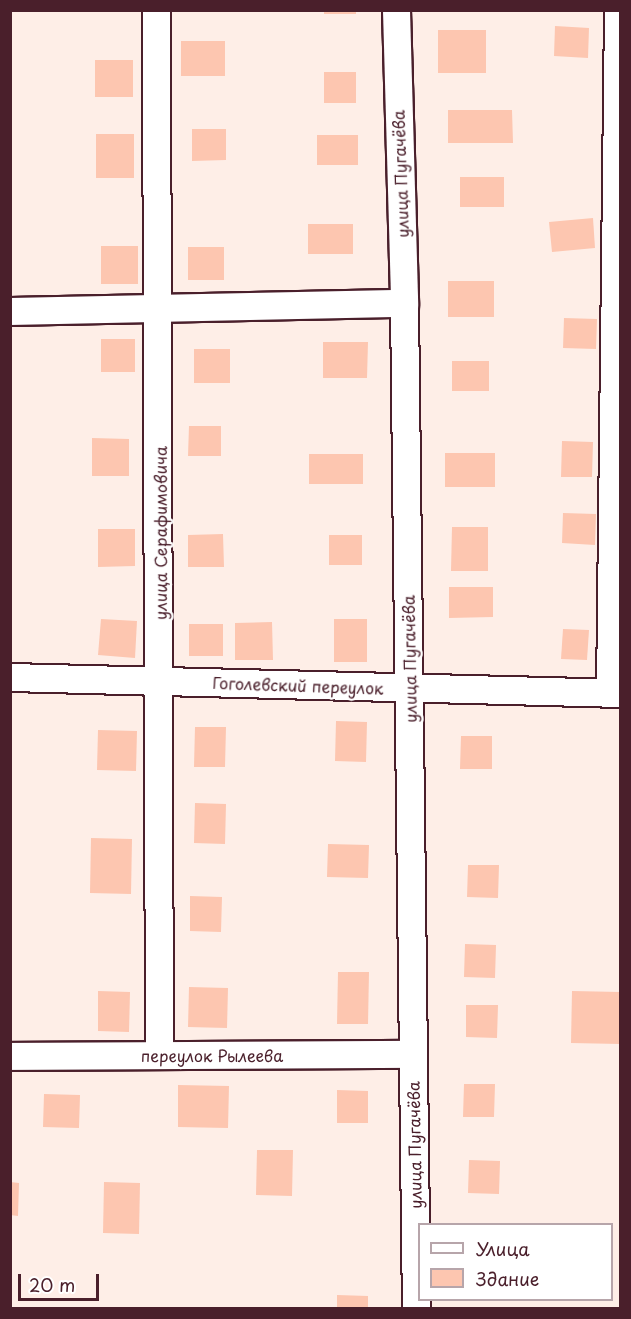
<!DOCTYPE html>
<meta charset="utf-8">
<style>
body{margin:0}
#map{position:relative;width:631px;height:1319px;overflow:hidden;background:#feeee7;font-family:"Playpen Sans",sans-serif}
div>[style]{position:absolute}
.building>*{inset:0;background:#fdc6b0}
.roads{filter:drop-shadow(2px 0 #4a1f2b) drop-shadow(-2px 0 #4a1f2b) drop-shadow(0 2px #4a1f2b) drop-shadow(0 -2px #4a1f2b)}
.minor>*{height:27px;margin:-13.5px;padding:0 13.5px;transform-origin:13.5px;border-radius:13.5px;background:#fff}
span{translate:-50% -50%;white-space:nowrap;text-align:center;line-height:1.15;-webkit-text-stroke:4.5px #fff;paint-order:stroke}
.street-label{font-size:16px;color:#4a1f2b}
.frame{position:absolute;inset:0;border:12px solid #4a1f2b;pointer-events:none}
.legend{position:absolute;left:418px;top:1223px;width:195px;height:78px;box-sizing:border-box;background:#fff;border:2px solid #b7a5aa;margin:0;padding:8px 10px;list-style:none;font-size:18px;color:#4a1f2b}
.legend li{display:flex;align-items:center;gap:12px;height:30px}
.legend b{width:30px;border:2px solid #b7a5aa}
.scale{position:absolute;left:18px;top:1274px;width:81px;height:27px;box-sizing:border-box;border:3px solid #4a1f2b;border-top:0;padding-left:8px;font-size:18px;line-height:21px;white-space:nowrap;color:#4a1f2b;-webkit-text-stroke:4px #fff;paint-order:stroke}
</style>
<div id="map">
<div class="building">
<i style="clip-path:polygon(324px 10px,356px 10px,356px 14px,324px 14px)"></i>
<i style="clip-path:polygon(555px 26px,589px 28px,588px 58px,554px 56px)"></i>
<i style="clip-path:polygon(438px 30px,486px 30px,486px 73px,438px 73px)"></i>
<i style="clip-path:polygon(181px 41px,225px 41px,225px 76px,181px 76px)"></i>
<i style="clip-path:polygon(95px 60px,133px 60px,133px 97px,95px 97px)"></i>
<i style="clip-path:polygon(324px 72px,356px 72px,356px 103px,324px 103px)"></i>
<i style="clip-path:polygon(448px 110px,512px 110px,513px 143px,448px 143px)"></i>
<i style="clip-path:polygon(192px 129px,226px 129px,226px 160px,192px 161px)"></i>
<i style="clip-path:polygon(96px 134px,134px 134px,134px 178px,96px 178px)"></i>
<i style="clip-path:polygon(317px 135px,358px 135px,358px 165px,317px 165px)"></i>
<i style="clip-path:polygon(460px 177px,504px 177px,504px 207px,460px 207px)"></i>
<i style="clip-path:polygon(593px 218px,595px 248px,552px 252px,549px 222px)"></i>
<i style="clip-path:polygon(308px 224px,353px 224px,353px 254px,308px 254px)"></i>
<i style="clip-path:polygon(101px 246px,138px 246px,138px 284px,101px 284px)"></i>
<i style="clip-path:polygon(188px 247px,224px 247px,224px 280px,188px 280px)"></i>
<i style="clip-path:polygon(448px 281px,494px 281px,494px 317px,448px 317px)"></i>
<i style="clip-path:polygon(564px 318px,597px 319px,596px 349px,563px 348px)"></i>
<i style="clip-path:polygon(101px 339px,135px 339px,135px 372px,101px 372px)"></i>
<i style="clip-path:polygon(323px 342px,368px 342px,367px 378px,323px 378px)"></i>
<i style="clip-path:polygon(194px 349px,230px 349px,230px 383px,194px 383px)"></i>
<i style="clip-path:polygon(452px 361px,489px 361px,489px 391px,452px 391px)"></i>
<i style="clip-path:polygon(189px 426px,221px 426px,221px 456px,188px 456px)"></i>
<i style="clip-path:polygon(92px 438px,129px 439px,129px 476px,92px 476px)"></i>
<i style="clip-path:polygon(562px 441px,593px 442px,592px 477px,561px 477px)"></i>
<i style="clip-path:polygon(445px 453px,495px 453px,495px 487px,445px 487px)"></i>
<i style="clip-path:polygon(309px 454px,363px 454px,363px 484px,309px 484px)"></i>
<i style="clip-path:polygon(563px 513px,596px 514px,595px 545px,562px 543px)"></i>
<i style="clip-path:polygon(452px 527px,488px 527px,488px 571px,451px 571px)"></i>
<i style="clip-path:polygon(98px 529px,135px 529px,135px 566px,98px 567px)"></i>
<i style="clip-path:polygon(223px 534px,224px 567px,188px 567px,188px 535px)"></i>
<i style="clip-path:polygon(329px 535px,362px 535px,362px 565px,329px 565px)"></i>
<i style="clip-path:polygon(449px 587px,493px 587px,493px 617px,449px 618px)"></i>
<i style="clip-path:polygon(101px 619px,137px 621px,135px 658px,98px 655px)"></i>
<i style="clip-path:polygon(334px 619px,367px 619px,367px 662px,334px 662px)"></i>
<i style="clip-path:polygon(272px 622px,273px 660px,235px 660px,235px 623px)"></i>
<i style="clip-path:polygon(189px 624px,223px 624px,223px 656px,189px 656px)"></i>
<i style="clip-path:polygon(563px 629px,589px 630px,587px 660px,561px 659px)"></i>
<i style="clip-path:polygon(336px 721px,367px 722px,366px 762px,335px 761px)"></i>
<i style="clip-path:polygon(195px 727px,226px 727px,225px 767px,194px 767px)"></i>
<i style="clip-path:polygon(98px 730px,137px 731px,136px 771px,97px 770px)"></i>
<i style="clip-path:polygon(461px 736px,492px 736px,492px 769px,460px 769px)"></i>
<i style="clip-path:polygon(195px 803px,226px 804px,225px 844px,194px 843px)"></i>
<i style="clip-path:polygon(91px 838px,132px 839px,131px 894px,90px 893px)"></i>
<i style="clip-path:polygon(328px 844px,369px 845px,368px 878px,327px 877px)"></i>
<i style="clip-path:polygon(468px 865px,499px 865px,498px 898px,467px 897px)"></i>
<i style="clip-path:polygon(190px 896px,222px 897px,221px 932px,190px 931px)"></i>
<i style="clip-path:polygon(465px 944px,496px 945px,495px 978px,464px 977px)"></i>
<i style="clip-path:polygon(338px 972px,369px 972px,368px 1024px,337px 1024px)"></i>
<i style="clip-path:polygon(189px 987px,228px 988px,227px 1028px,188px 1027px)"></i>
<i style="clip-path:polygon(98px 991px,130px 992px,129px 1032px,98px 1031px)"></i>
<i style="clip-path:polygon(572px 991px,620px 992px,620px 1044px,571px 1043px)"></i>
<i style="clip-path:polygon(466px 1005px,498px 1005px,497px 1038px,466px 1037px)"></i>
<i style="clip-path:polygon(464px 1084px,495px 1084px,494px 1117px,463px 1117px)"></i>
<i style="clip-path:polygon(178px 1085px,229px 1086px,228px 1128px,178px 1127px)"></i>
<i style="clip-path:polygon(337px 1090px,368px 1091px,368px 1123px,337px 1123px)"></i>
<i style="clip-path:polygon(44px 1094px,80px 1095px,79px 1128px,43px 1127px)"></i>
<i style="clip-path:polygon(257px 1150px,293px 1150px,292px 1196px,256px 1195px)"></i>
<i style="clip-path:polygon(469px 1160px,500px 1161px,499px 1194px,468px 1193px)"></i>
<i style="clip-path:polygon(10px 1182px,19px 1183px,18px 1216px,10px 1215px)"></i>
<i style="clip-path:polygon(104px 1182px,140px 1183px,139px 1234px,103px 1233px)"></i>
<i style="clip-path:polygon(337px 1295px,368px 1296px,368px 1308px,337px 1308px)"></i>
</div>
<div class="roads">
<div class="minor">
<i style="left:156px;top:10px;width:1045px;rotate:89.84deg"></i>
<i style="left:396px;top:10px;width:293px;rotate:88.4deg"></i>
<i style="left:404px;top:303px;width:1005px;rotate:89.32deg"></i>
<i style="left:10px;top:311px;width:394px;rotate:-1.2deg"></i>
<i style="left:10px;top:677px;width:610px;rotate:1.5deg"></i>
<i style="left:610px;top:693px;width:683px;rotate:-89.33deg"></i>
<i style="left:10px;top:1056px;width:403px;rotate:-0.3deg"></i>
</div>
</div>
<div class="street-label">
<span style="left:400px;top:174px;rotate:-92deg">улица Пугачёва</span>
<span style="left:160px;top:533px;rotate:-90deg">улица Серафимовича</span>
<span style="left:409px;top:659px;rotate:-91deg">улица Пугачёва</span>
<span style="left:298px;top:685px;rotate:2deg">Гоголевский переулок</span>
<span style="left:212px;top:1055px">переулок Рылеева</span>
<span style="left:414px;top:1145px;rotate:-91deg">улица Пугачёва</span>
</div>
<div class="frame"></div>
<ul class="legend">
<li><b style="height:8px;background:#fff"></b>Улица</li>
<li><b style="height:16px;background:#fdc6b0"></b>Здание</li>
</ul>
<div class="scale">20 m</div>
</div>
